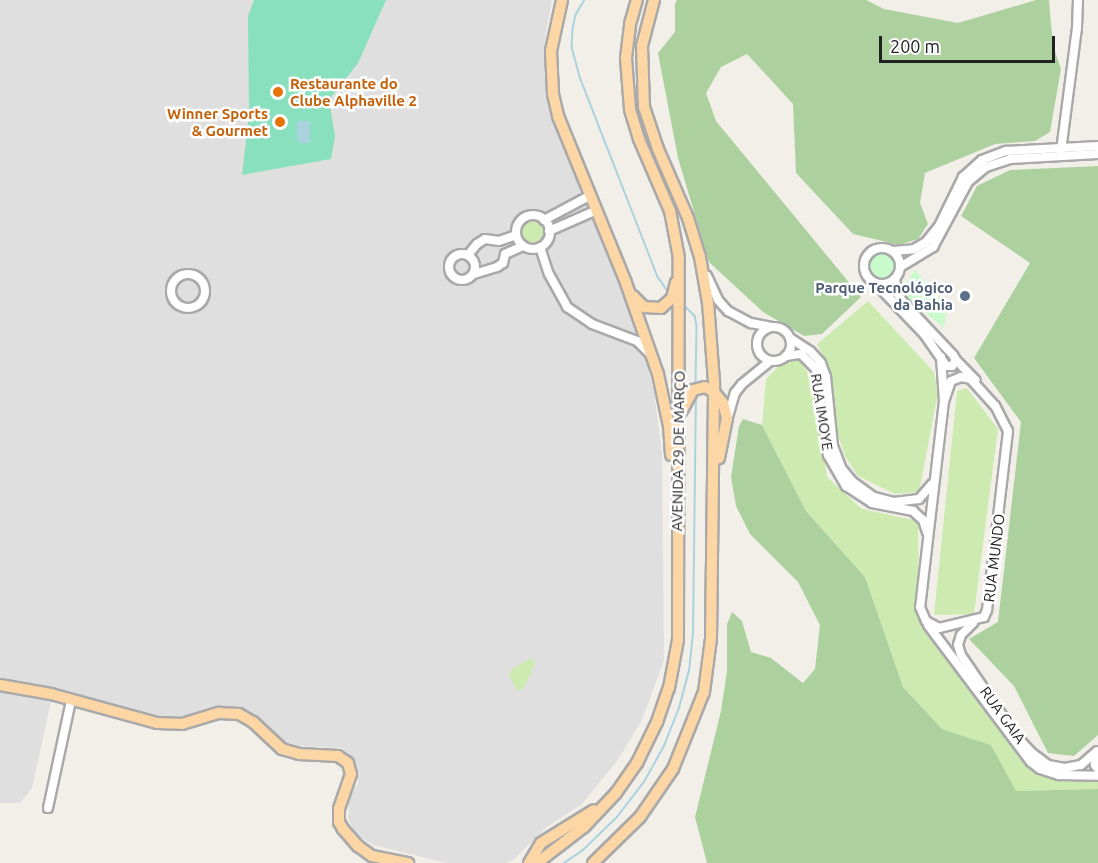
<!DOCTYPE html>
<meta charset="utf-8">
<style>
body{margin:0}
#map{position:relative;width:1098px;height:863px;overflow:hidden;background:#f2efe9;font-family:Ubuntu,sans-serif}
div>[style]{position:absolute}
.residential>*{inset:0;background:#e0dfdf}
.grass>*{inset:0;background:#cdebb0}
.round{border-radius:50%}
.forest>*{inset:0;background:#add19e}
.park>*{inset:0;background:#c8facc}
.pitch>*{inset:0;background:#88e0be}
.water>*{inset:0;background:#aad3df}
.stream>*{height:1.5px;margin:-0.75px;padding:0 0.75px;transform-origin:0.75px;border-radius:0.75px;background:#aad3df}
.roads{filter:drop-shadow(2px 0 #a9a9a9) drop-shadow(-2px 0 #a9a9a9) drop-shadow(0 2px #a9a9a9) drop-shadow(0 -2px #a9a9a9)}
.minor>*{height:8px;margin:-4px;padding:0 4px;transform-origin:4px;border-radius:4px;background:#fff}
.minor>.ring{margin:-4px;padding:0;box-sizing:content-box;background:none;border:8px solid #fff;border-radius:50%}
.major>*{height:10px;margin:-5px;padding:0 5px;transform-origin:5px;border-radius:5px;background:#fcd6a4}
.dots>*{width:16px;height:16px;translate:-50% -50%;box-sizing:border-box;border:3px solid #fff;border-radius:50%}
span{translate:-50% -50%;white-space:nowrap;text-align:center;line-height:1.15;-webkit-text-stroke:5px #fff;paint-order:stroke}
.food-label{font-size:15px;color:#c56008;font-weight:700}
.left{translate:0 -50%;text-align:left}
.right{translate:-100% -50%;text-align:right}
.service-label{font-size:15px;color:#4e5e75;font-weight:700}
.street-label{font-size:15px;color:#222}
.scale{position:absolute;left:879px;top:36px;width:176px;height:27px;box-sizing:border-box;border:3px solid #222;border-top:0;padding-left:8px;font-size:18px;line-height:21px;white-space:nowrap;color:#222;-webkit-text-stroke:4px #fff;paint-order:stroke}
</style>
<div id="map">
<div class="residential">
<i style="clip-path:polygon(0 0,552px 0,545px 37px,546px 94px,561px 143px,637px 325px,654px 392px,662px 452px,664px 660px,642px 720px,617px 761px,581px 805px,548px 826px,514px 859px,506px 863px,446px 863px,373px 845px,355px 834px,348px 818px,350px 796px,358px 784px,358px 768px,353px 758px,342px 748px,299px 746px,282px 741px,247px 711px,215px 707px,180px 717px,153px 717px,0 678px)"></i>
<i style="clip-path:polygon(0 688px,52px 697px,32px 788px,20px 803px,0 803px)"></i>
</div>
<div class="grass">
<i class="round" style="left:519px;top:219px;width:26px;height:26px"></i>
<i style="clip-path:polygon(868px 301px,934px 372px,938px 393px,919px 492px,895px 494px,858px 476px,845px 456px,837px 432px,829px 369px,817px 344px)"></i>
<i style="clip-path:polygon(798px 359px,814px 381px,827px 477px,862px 509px,918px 521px,919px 616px,1034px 768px,1054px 779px,1098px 777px,1098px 789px,1015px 791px,991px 745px,942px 729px,903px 687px,865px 577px,806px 511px,762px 425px,766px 379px,778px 367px)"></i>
<i style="clip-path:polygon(967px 388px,998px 429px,974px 614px,934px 615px,957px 391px)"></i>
<i style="clip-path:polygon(531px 658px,535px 663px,527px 682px,522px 690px,516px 690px,509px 675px,512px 669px)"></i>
</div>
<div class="forest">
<i style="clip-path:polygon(677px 0,866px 0,884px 9px,958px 23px,1036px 0,1049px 0,1053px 46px,1061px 69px,1050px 132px,1035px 141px,995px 144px,925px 173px,920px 203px,928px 224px,918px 239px,899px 245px,853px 234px,796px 173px,793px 104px,747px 54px,721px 67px,706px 93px,716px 121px,861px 297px,822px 334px,804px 336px,763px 312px,709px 262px,678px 158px,658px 53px,675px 32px,675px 4px)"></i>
<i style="clip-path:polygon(1098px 166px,1098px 735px,1074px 756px,1048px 753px,1014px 686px,969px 639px,998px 622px,1021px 422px,974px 358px,1030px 263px,961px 216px,977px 186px,1010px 170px)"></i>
<i style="clip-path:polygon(743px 419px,762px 425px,806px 511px,865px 577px,903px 687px,942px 729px,991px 745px,1016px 791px,1098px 789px,1098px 863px,707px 863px,695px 817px,721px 711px,727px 671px,727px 624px,732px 612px,742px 621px,751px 652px,771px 658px,803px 683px,815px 669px,820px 625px,798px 582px,750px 534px,736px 506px,731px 477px,739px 426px)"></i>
</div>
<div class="park">
<i class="round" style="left:867px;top:251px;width:30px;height:30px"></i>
<i style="clip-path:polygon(915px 270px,947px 306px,944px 328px,901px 292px)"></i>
</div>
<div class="pitch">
<i style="clip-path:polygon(254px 0,386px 0,358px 63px,329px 100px,335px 136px,331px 159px,242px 175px,249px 114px,248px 16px)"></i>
</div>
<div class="water">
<i style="clip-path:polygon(297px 121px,310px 121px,310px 143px,300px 143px,297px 140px)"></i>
</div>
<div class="stream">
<i style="left:585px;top:0;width:17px;rotate:121deg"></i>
<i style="left:576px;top:15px;width:14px;rotate:102deg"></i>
<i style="left:573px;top:29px;width:18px;rotate:93deg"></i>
<i style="left:572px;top:47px;width:31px;rotate:75deg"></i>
<i style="left:580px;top:77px;width:215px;rotate:68.7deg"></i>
<i style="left:658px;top:277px;width:16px;rotate:55deg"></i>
<i style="left:686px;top:307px;width:13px;rotate:45deg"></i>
<i style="left:695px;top:316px;width:10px;rotate:79deg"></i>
<i style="left:697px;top:326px;width:57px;rotate:91deg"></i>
<i style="left:564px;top:863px;width:22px;rotate:-34deg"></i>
<i style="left:582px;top:851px;width:49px;rotate:-44.2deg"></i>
<i style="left:617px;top:817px;width:44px;rotate:-52.4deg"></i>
<i style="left:644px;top:782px;width:41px;rotate:-60.9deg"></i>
<i style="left:664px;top:746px;width:41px;rotate:-68.5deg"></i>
<i style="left:679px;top:708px;width:38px;rotate:-75deg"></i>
<i style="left:689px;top:671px;width:36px;rotate:-84deg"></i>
<i style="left:693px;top:635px;width:241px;rotate:-89.3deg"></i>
</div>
<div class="roads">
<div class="minor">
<i style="left:1061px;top:151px;width:124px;rotate:-82.6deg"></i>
<i style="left:1077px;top:28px;width:28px;rotate:-88deg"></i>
<i class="ring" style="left:516px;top:215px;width:26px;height:26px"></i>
<i style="left:544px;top:220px;width:53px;rotate:-28deg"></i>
<i style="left:549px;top:231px;width:52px;rotate:-23.6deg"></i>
<i style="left:540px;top:247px;width:28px;rotate:72deg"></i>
<i style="left:549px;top:274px;width:38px;rotate:61deg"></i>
<i style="left:567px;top:307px;width:30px;rotate:34deg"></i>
<i style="left:592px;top:324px;width:48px;rotate:20.7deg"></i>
<i style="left:637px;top:341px;width:18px;rotate:45deg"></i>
<i class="ring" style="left:864px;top:248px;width:28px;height:28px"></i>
<i style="left:893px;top:251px;width:21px;rotate:-5deg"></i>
<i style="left:914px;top:249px;width:14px;rotate:-30deg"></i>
<i style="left:926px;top:242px;width:21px;rotate:-51deg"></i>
<i style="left:939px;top:226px;width:55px;rotate:-63.9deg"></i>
<i style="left:963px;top:177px;width:25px;rotate:-42deg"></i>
<i style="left:982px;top:160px;width:26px;rotate:-21deg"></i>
<i style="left:1006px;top:151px;width:92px;rotate:-3.1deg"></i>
<i class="ring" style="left:449px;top:254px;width:18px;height:18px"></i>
<i style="left:468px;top:255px;width:14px;rotate:-51deg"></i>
<i style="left:477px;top:244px;width:9px;rotate:-32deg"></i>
<i style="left:485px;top:239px;width:14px;rotate:8deg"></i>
<i style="left:499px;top:241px;width:18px;rotate:-19deg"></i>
<i style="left:900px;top:267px;width:39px;rotate:-31deg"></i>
<i style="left:933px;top:247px;width:74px;rotate:-61.7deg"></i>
<i style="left:968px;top:182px;width:23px;rotate:-40deg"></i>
<i style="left:986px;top:167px;width:25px;rotate:-18deg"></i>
<i style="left:1010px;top:159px;width:88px;rotate:-3.3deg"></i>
<i class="ring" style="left:171px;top:274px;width:26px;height:26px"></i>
<i style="left:474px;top:274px;width:24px;rotate:-17deg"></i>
<i style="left:497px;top:267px;width:7px;rotate:-34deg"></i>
<i style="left:503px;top:263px;width:9px;rotate:-77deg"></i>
<i style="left:505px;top:254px;width:20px;rotate:-24deg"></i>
<i style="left:707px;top:276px;width:26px;rotate:65deg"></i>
<i style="left:718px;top:300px;width:15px;rotate:48deg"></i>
<i style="left:728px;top:311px;width:26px;rotate:28deg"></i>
<i style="left:751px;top:323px;width:21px;rotate:11deg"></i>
<i style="left:875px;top:283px;width:71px;rotate:46.1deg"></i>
<i style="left:924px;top:334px;width:39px;rotate:55deg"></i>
<i style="left:946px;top:366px;width:6px"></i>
<i style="left:952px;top:366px;width:7px;rotate:-56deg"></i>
<i style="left:956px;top:360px;width:6px;rotate:-121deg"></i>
<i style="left:953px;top:355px;width:73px;rotate:-133.3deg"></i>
<i style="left:903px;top:302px;width:11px;rotate:-124deg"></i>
<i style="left:897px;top:293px;width:14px;rotate:-98deg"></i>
<i class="ring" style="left:757px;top:327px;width:26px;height:26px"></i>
<i style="left:790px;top:338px;width:24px;rotate:33deg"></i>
<i style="left:810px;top:351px;width:16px;rotate:47deg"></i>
<i style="left:821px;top:363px;width:15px;rotate:70deg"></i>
<i style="left:826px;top:377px;width:69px;rotate:84.2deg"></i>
<i style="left:833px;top:446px;width:25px;rotate:69deg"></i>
<i style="left:842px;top:469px;width:17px;rotate:50deg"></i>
<i style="left:853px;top:482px;width:26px;rotate:36deg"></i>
<i style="left:874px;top:497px;width:21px;rotate:14deg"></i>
<i style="left:894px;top:502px;width:25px;rotate:-7deg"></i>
<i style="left:919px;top:499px;width:20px;rotate:-49deg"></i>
<i style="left:786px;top:356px;width:15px;rotate:-8deg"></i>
<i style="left:801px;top:354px;width:21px;rotate:45deg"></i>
<i style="left:816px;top:369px;width:87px;rotate:82.1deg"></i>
<i style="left:828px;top:455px;width:36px;rotate:60deg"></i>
<i style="left:846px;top:486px;width:31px;rotate:33deg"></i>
<i style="left:872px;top:503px;width:42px;rotate:11deg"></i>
<i style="left:913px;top:511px;width:13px;rotate:42deg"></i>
<i style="left:923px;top:520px;width:13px;rotate:72deg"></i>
<i style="left:941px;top:357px;width:44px;rotate:86.1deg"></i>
<i style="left:944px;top:401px;width:207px;rotate:96.6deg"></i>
<i style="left:920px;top:607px;width:15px;rotate:67deg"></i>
<i style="left:926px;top:621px;width:15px;rotate:28deg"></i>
<i style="left:939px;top:628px;width:46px;rotate:-13.7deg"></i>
<i style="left:984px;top:617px;width:8px;rotate:-67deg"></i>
<i style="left:987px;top:610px;width:180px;rotate:-83.3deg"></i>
<i style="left:1008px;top:431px;width:28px;rotate:-117deg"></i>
<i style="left:995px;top:406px;width:36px;rotate:-132deg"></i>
<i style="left:971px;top:379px;width:10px;rotate:-169deg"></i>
<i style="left:961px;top:377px;width:11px;rotate:158deg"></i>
<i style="left:951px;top:381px;width:21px;rotate:109deg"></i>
<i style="left:956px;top:360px;width:28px;rotate:46deg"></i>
<i style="left:728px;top:417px;width:25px;rotate:-74deg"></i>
<i style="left:735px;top:393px;width:11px;rotate:-52deg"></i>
<i style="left:742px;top:384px;width:35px;rotate:-39deg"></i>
<i style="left:973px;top:623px;width:17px;rotate:135deg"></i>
<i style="left:961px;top:635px;width:10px;rotate:107deg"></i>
<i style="left:958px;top:645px;width:10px;rotate:73deg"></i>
<i style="left:961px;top:655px;width:99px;rotate:55.7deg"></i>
<i style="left:1017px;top:737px;width:22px;rotate:47deg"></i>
<i style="left:1032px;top:753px;width:20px;rotate:37deg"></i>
<i style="left:1048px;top:765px;width:17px;rotate:10deg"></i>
<i style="left:1065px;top:768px;width:16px;rotate:-11deg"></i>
<i style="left:1081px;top:765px;width:21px;rotate:-41deg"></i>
<i style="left:928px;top:625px;width:171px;rotate:53.1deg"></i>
<i style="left:1031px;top:762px;width:11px;rotate:38deg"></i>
<i style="left:1040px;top:769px;width:20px;rotate:18deg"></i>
<i style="left:1059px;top:775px;width:39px;rotate:1deg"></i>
<i style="left:1096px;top:753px;width:12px;rotate:95deg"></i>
<i style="left:1095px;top:765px;width:5px;rotate:53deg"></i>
<i style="left:48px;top:808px;width:109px;rotate:-77.9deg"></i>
</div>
<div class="major">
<i style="left:562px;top:0;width:52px;rotate:102.2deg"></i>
<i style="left:551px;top:51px;width:43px;rotate:87.3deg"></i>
<i style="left:553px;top:94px;width:23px;rotate:77deg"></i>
<i style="left:558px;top:116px;width:180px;rotate:67.8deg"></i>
<i style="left:626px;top:283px;width:96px;rotate:70.6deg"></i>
<i style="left:658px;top:374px;width:53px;rotate:78.1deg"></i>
<i style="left:669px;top:426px;width:29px;rotate:86deg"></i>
<i style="left:633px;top:296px;width:16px;rotate:45deg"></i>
<i style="left:644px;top:307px;width:17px;rotate:3deg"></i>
<i style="left:661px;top:308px;width:15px;rotate:-42deg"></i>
<i style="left:672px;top:298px;width:16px;rotate:-76deg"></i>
<i style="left:681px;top:412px;width:25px;rotate:-61deg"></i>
<i style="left:693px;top:390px;width:12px;rotate:-14deg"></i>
<i style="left:705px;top:387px;width:10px;rotate:29deg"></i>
<i style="left:714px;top:392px;width:14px;rotate:51deg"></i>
<i style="left:723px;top:403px;width:16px;rotate:75deg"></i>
<i style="left:727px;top:418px;width:41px;rotate:101.3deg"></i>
<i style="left:0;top:685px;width:52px;rotate:10deg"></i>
<i style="left:51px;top:694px;width:110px;rotate:15.3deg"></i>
<i style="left:157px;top:723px;width:25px;rotate:2deg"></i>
<i style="left:182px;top:724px;width:39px;rotate:-17deg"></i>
<i style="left:219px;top:713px;width:20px;rotate:3deg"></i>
<i style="left:239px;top:714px;width:16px;rotate:30deg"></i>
<i style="left:253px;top:722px;width:40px;rotate:43deg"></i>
<i style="left:282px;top:749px;width:18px;rotate:16deg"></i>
<i style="left:299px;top:754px;width:39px;rotate:3deg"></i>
<i style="left:338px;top:756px;width:12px;rotate:35deg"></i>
<i style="left:348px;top:763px;width:11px;rotate:75deg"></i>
<i style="left:351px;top:774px;width:37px;rotate:109deg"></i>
<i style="left:339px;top:809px;width:13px;rotate:90deg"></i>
<i style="left:339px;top:822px;width:8px;rotate:60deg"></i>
<i style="left:343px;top:829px;width:23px;rotate:49deg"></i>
<i style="left:358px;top:846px;width:17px;rotate:36deg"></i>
<i style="left:372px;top:856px;width:37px;rotate:11deg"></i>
<i style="left:529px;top:863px;width:23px;rotate:-59deg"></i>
<i style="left:541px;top:843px;width:62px;rotate:-31.9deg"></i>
<i style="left:537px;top:863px;width:59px;rotate:-37.5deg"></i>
<i style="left:584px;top:827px;width:47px;rotate:-46.7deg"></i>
<i style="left:616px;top:793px;width:37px;rotate:-55deg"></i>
<i style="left:637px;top:763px;width:46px;rotate:-64deg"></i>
<i style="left:657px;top:722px;width:36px;rotate:-71deg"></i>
<i style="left:669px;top:688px;width:49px;rotate:-79.4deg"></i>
<i style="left:678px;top:640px;width:382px;rotate:-89.9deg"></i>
<i style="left:679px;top:258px;width:48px;rotate:-100.8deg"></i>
<i style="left:670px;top:211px;width:78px;rotate:-113.3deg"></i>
<i style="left:639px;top:139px;width:31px;rotate:-107deg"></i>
<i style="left:630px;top:109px;width:51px;rotate:-94.5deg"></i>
<i style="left:626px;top:58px;width:34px;rotate:-83deg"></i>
<i style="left:630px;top:24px;width:25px;rotate:-74deg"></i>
<i style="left:593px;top:863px;width:66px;rotate:-44.4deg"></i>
<i style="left:640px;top:817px;width:58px;rotate:-55.5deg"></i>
<i style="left:673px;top:769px;width:83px;rotate:-68.1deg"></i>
<i style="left:704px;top:692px;width:53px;rotate:-82.5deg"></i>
<i style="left:711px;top:639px;width:257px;rotate:-89.3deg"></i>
<i style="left:714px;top:382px;width:79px;rotate:-94.3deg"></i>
<i style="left:708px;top:303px;width:47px;rotate:-99.9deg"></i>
<i style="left:700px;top:257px;width:41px;rotate:-107.1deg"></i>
<i style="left:688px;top:218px;width:75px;rotate:-113.5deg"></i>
<i style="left:658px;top:149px;width:44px;rotate:-108.4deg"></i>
<i style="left:644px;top:107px;width:61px;rotate:-91.9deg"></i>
<i style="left:642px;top:46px;width:48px;rotate:-75.4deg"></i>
</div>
</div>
<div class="dots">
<i style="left:278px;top:92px;background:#e8710a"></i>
<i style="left:280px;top:122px;background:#e8710a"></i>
<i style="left:965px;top:296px;background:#5c6f8a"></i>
</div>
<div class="food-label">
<span class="left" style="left:290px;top:92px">Restaurante do<br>Clube Alphaville 2</span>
<span class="right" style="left:268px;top:122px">Winner Sports<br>&amp; Gourmet</span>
</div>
<div class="service-label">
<span class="right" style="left:953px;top:296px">Parque Tecnológico<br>da Bahia</span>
</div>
<div class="street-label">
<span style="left:822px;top:412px;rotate:81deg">RUA IMOYE</span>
<span style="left:678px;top:451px;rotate:-89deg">AVENIDA 29 DE MARÇO</span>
<span style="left:994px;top:558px;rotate:-83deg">RUA MUNDO</span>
<span style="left:1003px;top:715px;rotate:54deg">RUA GAIA</span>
</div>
<div class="scale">200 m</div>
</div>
